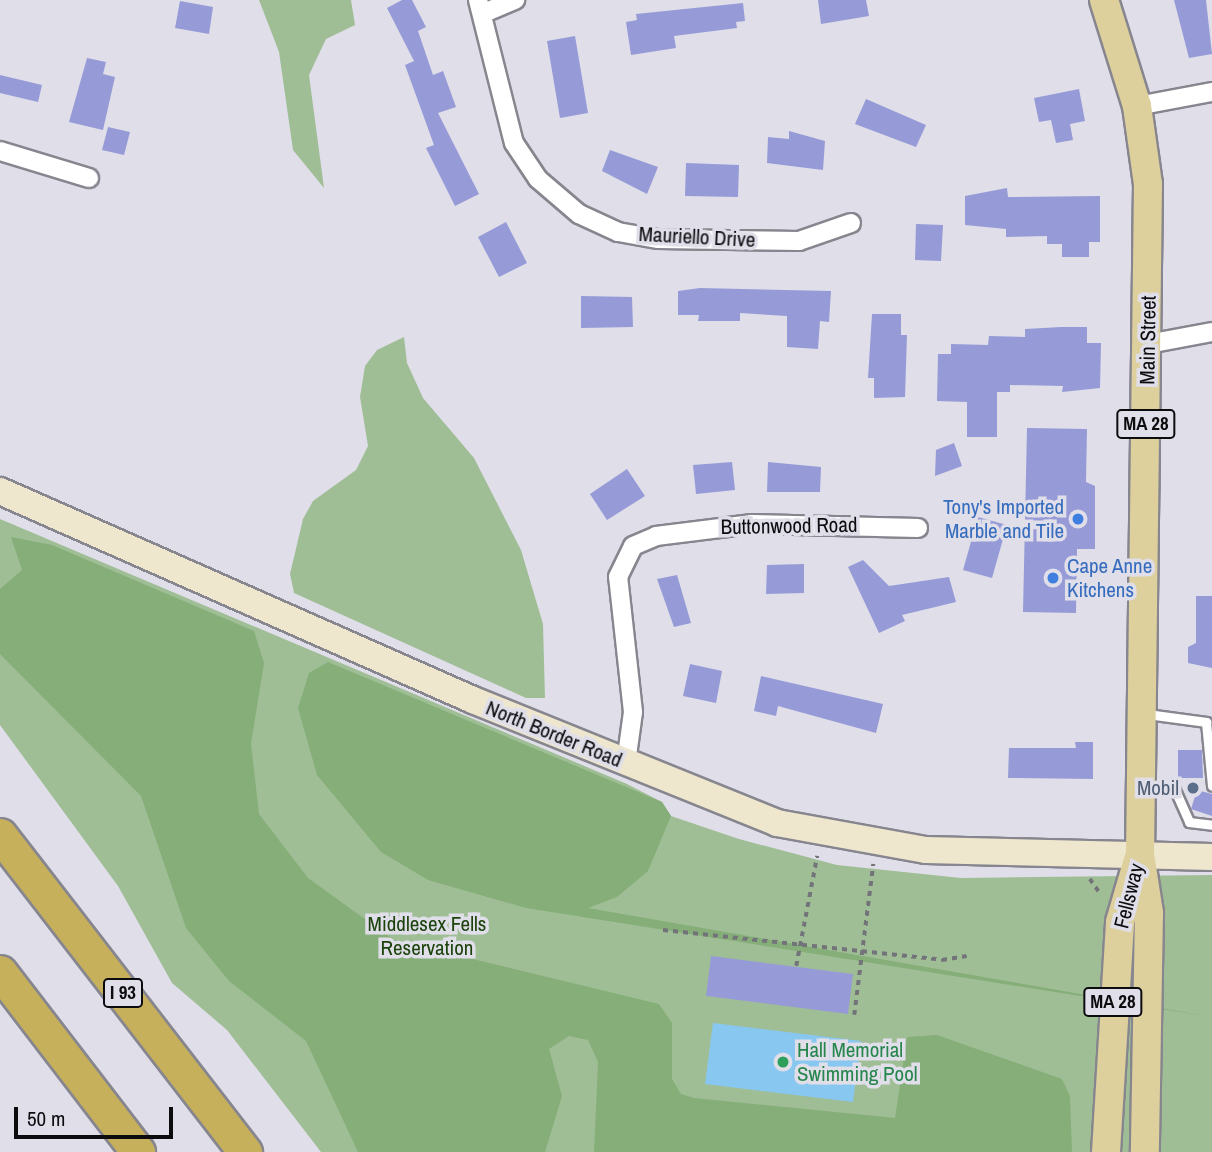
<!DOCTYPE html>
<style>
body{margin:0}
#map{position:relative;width:1212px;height:1152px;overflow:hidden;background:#dfdee9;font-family:"Archivo Narrow",sans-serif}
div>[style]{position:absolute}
.green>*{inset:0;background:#a0be96}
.forest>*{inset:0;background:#85ae78}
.water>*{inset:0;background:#88c7f0}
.building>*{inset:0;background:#969bd7}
.path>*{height:3.5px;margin-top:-1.75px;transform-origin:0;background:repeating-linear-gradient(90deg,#73737a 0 5px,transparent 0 10px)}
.roads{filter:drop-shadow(2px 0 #87868f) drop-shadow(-2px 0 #87868f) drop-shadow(0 2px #87868f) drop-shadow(0 -2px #87868f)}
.service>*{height:9px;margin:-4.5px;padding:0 4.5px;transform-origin:4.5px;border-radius:4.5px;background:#fff}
.minor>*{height:18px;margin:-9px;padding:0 9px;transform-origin:9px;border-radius:9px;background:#fff}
.secondary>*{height:26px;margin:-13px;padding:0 13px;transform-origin:13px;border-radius:13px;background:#eee7ce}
.primary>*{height:28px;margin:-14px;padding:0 14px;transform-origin:14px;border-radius:14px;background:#ddd09d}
.motorway>*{height:33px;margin:-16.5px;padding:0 16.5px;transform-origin:16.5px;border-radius:16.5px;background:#c6b05b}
.dots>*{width:19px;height:19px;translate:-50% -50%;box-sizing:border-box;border:4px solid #dfdee9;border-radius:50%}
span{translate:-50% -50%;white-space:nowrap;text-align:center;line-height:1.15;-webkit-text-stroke:7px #dfdee9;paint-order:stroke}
.shield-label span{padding:2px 5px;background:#dfdee9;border:2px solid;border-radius:5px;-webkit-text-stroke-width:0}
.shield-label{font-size:19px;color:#0c0c0f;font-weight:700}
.street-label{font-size:21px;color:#0c0c0f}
.shop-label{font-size:21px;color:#366cbe}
.right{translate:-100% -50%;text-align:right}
.left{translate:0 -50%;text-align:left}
.service-label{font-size:21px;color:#4e5e75}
.park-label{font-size:21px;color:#1c430c}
.leisure-label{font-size:21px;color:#27864d}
.scale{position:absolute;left:14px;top:1107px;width:159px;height:32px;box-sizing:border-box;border:4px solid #0c0c0f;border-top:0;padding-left:9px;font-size:21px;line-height:24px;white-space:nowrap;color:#0c0c0f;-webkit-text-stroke:5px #dfdee9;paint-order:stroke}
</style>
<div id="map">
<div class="green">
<i style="clip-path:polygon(259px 0,351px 0,355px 25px,326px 39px,309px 75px,324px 188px,293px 150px,279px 52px)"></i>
<i style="clip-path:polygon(404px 337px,407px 363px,423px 398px,474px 458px,521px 550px,543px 624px,545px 698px,526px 698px,294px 593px,290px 574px,303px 519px,313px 501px,356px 470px,368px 446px,360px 397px,365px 366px,377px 350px)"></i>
<i style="clip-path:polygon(0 519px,627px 784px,662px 802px,671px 816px,739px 839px,837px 865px,961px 878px,1212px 875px,1212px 1152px,321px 1152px,227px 1030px,172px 983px,118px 886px,0 725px)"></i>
</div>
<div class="forest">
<i style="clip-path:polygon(11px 537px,52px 545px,254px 631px,264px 663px,251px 744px,259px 814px,308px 878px,394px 940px,659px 1004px,672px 1023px,672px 1079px,681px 1094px,694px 1098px,895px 1118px,907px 1037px,937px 1035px,1062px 1079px,1070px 1096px,1072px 1152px,594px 1152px,598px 1062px,588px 1040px,569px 1036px,549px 1049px,562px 1096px,545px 1152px,358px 1152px,306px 1041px,229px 981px,186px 928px,141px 796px,0 654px,0 589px,22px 570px)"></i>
<i style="clip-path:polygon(328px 662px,662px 802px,671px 816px,648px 871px,617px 897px,588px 908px,1212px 1017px,526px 908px,428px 880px,381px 852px,317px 775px,298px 708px,309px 673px)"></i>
</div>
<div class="water">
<i style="clip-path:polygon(713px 1023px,861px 1041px,853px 1102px,705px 1084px)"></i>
</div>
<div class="building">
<i style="clip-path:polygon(402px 0,412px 0,426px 27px,418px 31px,433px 75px,443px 71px,456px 107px,438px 113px,479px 194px,455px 206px,426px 148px,434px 145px,405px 65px,414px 61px,387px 8px)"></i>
<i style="clip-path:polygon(818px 0,866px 0,869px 16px,821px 24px)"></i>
<i style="clip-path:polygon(1174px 0,1206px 0,1212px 54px,1189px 58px)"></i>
<i style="clip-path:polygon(180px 1px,213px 7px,209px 34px,175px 28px)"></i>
<i style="clip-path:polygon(743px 3px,745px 21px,736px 22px,737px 28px,674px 36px,676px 48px,631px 55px,626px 22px,637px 20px,636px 14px)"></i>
<i style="clip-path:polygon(575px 36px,588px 113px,560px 118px,547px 41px)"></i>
<i style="clip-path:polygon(87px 58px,106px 62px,103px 74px,115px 77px,103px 130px,69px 122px)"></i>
<i style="clip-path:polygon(0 75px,42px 85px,38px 102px,0 93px)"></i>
<i style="clip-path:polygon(1079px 89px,1085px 121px,1070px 124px,1073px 140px,1056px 143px,1051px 120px,1039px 122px,1034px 98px)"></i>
<i style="clip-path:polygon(866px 99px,926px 125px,916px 147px,855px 124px)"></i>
<i style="clip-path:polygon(108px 127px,130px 132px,124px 155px,102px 150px)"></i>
<i style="clip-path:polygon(789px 131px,825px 141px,823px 170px,767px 163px,768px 137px,789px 139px)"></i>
<i style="clip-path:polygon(610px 150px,658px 167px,647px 194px,602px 171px)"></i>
<i style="clip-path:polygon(686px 163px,739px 165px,738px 197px,685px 196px)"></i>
<i style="clip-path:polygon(1007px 188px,1008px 197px,1100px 196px,1100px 242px,1089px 242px,1089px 257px,1062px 257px,1062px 244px,1047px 244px,1047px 236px,1006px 237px,1006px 229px,965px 225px,965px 196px)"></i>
<i style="clip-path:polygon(506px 222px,527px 263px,499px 277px,478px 237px)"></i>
<i style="clip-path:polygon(916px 224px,943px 225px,941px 261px,915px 260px)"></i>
<i style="clip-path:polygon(700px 288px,831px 291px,829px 322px,820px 321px,818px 349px,787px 347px,787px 316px,740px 313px,740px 321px,698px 321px,699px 315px,678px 315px,678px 291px)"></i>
<i style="clip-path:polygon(581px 296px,632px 297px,633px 327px,581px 328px)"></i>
<i style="clip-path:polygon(872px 314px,901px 314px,901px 335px,907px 335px,905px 397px,874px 398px,874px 378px,868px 378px)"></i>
<i style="clip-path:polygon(1061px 327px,1087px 327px,1087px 343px,1101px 343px,1100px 388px,1062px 392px,1063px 386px,1010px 385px,1010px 392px,997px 392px,997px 437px,967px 437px,967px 402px,937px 401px,938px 354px,951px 354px,951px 344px,988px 345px,989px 336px,1025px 337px,1025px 329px)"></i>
<i style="clip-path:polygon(1027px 428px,1087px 429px,1086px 482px,1095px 486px,1095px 549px,1077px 549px,1076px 613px,1023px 612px)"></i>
<i style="clip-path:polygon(954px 443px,962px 466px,935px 476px,936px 450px)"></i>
<i style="clip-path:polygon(732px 462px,735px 490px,696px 494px,693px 465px)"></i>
<i style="clip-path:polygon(768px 462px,821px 467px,820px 492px,767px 492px)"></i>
<i style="clip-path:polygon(627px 469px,645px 496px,607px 520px,590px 494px)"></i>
<i style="clip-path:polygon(978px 517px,1007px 525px,992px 578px,963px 570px)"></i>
<i style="clip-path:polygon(863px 560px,889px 586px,949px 577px,956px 602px,902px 615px,905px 621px,879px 633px,848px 567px)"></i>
<i style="clip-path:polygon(804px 564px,804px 593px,766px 594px,767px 565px)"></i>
<i style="clip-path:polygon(677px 575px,691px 623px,674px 627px,657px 579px)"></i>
<i style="clip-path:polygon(1196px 596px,1212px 596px,1212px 668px,1188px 663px,1188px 647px,1196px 643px)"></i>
<i style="clip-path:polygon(690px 664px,722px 671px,716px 703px,683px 696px)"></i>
<i style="clip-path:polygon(761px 676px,883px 704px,876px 733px,778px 706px,776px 716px,754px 711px)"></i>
<i style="clip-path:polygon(1075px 742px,1093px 742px,1093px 779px,1008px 778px,1009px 748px,1076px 748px)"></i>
<i style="clip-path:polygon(1178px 750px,1202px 750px,1203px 778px,1178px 778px)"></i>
<i style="clip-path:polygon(1197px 790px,1212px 794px,1212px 816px,1191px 809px)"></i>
<i style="clip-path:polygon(711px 956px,853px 974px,848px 1014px,706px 996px)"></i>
</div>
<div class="path">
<i style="left:1090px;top:879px;width:19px;rotate:55deg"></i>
<i style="left:663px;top:930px;width:281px;rotate:6.1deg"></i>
<i style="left:942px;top:960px;width:25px;rotate:-9deg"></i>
<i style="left:796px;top:966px;width:112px;rotate:-79.2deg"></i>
<i style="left:854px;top:1015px;width:152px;rotate:-82.8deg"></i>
</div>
<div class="roads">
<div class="service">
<i style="left:1147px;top:714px;width:60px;rotate:7.7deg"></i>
<i style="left:1206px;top:722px;width:64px;rotate:84.6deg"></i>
<i style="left:1144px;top:788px;width:31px;rotate:4deg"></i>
<i style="left:1175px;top:790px;width:35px;rotate:66deg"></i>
<i style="left:1189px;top:822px;width:23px;rotate:7deg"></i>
</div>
<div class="minor">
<i style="left:478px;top:0;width:147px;rotate:75.9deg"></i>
<i style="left:514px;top:143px;width:43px;rotate:56.3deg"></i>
<i style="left:538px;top:179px;width:54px;rotate:40.5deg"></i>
<i style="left:579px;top:214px;width:43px;rotate:24.8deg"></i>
<i style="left:618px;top:232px;width:41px;rotate:9.9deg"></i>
<i style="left:658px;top:239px;width:141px;rotate:0.8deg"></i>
<i style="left:799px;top:241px;width:55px;rotate:-19.1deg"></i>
<i style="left:484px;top:13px;width:34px;rotate:-23deg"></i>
<i style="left:1137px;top:106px;width:76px;rotate:-10.6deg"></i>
<i style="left:0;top:151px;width:93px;rotate:16.9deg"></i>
<i style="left:1148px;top:344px;width:65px;rotate:-10.6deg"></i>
<i style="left:626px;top:763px;width:51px;rotate:-82.2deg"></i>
<i style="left:633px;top:712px;width:136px;rotate:-96.3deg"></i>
<i style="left:618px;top:577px;width:34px;rotate:-64deg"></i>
<i style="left:633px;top:546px;width:25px;rotate:-23deg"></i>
<i style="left:656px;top:536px;width:97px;rotate:-7.1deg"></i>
<i style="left:752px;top:524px;width:166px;rotate:1.4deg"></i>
</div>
<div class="secondary">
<i style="left:0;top:491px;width:517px;rotate:23.84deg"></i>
<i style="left:473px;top:700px;width:328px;rotate:22deg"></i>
<i style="left:777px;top:823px;width:151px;rotate:10.3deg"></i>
<i style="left:926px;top:850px;width:286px;rotate:1.4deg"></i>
</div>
<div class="primary">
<i style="left:1104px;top:0;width:111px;rotate:72.7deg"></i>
<i style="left:1137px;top:106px;width:79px;rotate:82deg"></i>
<i style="left:1148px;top:184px;width:670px;rotate:90.68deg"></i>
<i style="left:1140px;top:854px;width:60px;rotate:81.3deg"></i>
<i style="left:1149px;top:913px;width:239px;rotate:91deg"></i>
<i style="left:1106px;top:1152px;width:230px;rotate:-86.5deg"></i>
<i style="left:1120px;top:922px;width:65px;rotate:-73.8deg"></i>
</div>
<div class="motorway">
<i style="left:0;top:835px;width:401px;rotate:52.3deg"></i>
<i style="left:0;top:972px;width:227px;rotate:52.5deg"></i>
</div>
</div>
<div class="dots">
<i style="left:1078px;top:519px;background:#3f7fe0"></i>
<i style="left:1053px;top:578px;background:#3f7fe0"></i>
<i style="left:1193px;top:788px;background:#5c6f8a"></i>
<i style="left:783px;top:1062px;background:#2e9e5b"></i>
</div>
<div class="shield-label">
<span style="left:1146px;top:424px">MA 28</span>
<span style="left:123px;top:993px">I 93</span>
<span style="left:1113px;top:1002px">MA 28</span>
</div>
<div class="street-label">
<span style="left:697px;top:237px;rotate:3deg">Mauriello Drive</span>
<span style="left:1148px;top:340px;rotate:-89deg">Main Street</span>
<span style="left:789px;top:526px;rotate:-1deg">Buttonwood Road</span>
<span style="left:554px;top:734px;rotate:22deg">North Border Road</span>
<span style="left:1129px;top:896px;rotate:-76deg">Fellsway</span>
</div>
<div class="shop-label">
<span class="right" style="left:1064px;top:519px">Tony's Imported<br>Marble and Tile</span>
<span class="left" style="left:1067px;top:578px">Cape Anne<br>Kitchens</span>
</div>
<div class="service-label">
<span class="right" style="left:1179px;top:788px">Mobil</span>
</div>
<div class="park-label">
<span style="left:427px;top:936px">Middlesex Fells<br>Reservation</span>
</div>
<div class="leisure-label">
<span class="left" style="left:797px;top:1062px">Hall Memorial<br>Swimming Pool</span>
</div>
<div class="scale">50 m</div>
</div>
